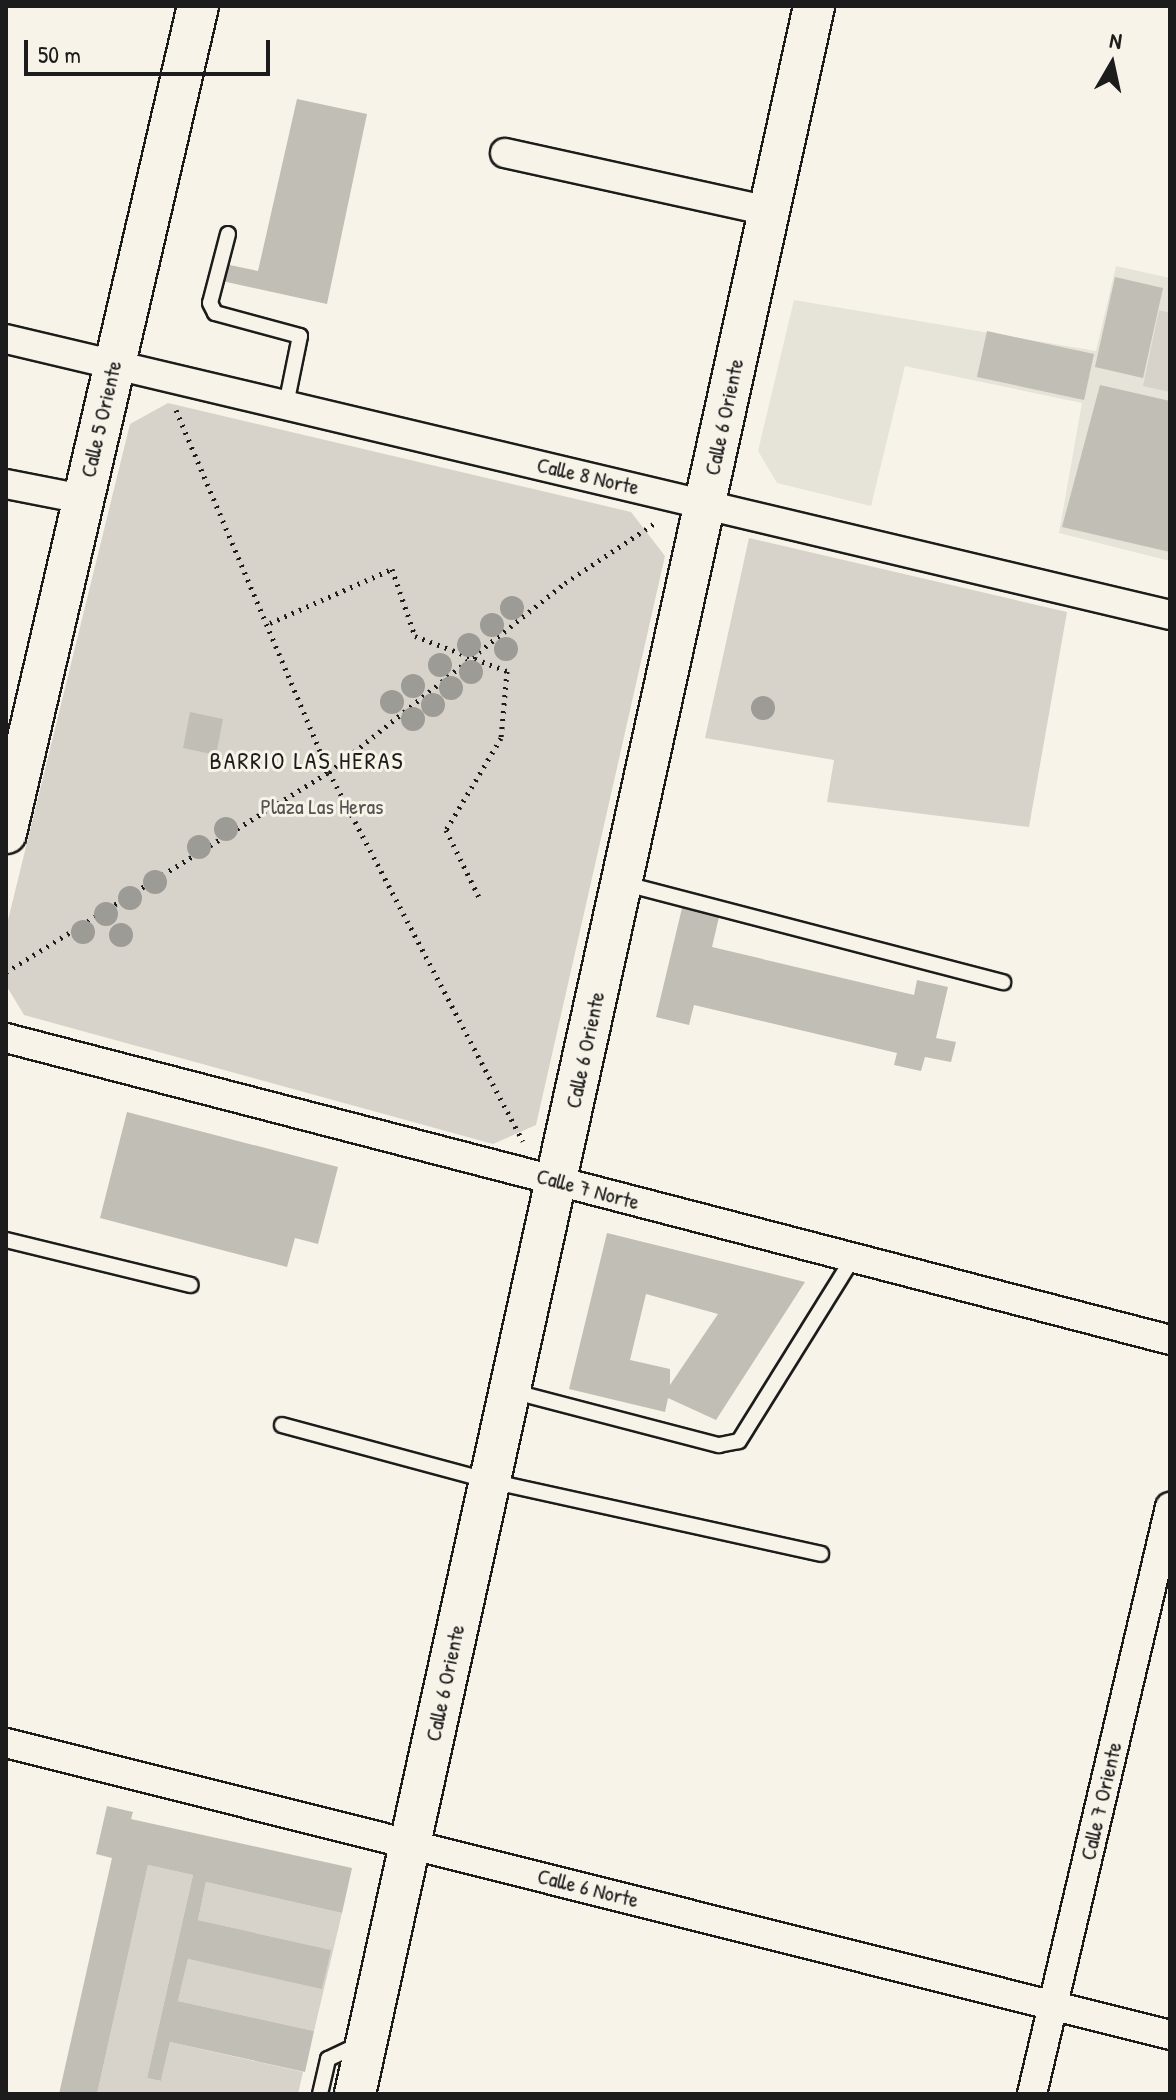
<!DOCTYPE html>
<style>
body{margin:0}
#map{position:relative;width:1176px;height:2100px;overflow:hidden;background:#f7f3e8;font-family:"Patrick Hand",sans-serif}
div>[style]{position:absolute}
.built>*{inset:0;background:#e6e3d9}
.green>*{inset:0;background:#d7d3cb}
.building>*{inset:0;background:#c0beb5}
.path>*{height:5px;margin-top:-2.5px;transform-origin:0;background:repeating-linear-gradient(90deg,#1c1c1c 0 2px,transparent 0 8px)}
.roads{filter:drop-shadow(2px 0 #1c1c1c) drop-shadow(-2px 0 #1c1c1c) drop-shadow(0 2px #1c1c1c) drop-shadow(0 -2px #1c1c1c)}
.lane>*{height:14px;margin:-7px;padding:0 7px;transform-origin:7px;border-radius:7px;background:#f7f3e8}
.street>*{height:28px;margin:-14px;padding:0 14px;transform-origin:14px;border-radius:14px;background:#f7f3e8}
.secondary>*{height:40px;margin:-20px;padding:0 20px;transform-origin:20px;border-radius:20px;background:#f7f3e8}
.trees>*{width:24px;height:24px;margin:-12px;border-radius:50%;background:#9d9b95}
span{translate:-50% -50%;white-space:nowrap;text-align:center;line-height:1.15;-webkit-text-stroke:6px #f7f3e8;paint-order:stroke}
.street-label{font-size:22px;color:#1c1c1c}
.park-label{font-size:22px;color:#545351}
.neighbourhood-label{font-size:24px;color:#1c1c1c;letter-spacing:2px}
.frame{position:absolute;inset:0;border:8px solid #1c1c1c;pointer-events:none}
.north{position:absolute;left:1072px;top:24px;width:80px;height:80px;-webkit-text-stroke:6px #f7f3e8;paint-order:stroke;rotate:9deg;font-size:22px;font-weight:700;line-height:32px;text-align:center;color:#1c1c1c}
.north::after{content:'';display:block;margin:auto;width:28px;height:36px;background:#1c1c1c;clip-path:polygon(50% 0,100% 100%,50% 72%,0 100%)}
.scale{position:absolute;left:24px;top:40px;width:246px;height:36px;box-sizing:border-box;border:4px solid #1c1c1c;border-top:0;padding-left:10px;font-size:24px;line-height:28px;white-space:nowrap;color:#1c1c1c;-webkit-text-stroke:6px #f7f3e8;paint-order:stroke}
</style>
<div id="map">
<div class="built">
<i style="clip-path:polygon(1116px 266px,1170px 278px,1170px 561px,1059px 533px,1082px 403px,905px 366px,871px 506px,777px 483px,758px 451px,794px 300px,1096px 351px)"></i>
</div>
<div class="green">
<i style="clip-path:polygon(1159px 310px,1170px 313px,1170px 392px,1143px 386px)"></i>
<i style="clip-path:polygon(168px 403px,631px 512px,665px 556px,536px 1125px,493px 1144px,24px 1015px,6px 985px,6px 928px,130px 424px)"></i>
<i style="clip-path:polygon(749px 538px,1067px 612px,1029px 827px,827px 802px,834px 760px,705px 738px)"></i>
<i style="clip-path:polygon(148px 1865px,193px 1875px,147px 2078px,161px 2081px,170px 2042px,303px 2072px,298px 2094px,97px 2094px)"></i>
<i style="clip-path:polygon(206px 1882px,342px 1913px,314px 2031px,178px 2001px,188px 1959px,322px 1988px,330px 1950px,198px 1920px)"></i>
</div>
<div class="building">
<i style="clip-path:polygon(297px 99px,367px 114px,327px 304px,222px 281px,225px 264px,258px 271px)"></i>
<i style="clip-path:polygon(1115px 277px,1163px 288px,1143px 378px,1095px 367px)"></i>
<i style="clip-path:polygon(987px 331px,1094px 354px,1084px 400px,977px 377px)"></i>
<i style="clip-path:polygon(1100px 385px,1170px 401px,1170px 552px,1062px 527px)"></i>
<i style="clip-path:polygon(190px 712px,223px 719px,216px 755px,183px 748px)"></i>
<i style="clip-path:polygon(682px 908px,719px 917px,712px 947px,914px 995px,917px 980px,948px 987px,936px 1038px,956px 1042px,951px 1062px,925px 1057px,921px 1071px,894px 1065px,897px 1053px,694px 1005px,689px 1025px,656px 1017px)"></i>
<i style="clip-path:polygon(127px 1112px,338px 1167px,318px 1244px,295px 1238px,287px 1267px,100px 1218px)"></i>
<i style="clip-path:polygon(evenodd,607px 1233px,805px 1282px,716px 1420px,668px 1398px,665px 1412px,569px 1389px,607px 1233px,646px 1294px,718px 1314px,670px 1385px,670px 1369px,630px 1360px,646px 1294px)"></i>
<i style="clip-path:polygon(107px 1806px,133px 1812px,131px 1819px,352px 1868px,342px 1913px,206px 1882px,198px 1920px,331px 1950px,322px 1989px,188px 1959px,178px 2001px,314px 2031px,305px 2072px,170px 2042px,161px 2081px,147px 2078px,193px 1875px,148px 1865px,97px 2094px,59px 2094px,112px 1858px,96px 1854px)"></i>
</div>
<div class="path">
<i style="left:176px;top:410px;width:393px;rotate:67.1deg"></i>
<i style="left:329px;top:772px;width:417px;rotate:62.3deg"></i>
<i style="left:270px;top:623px;width:133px;rotate:-23.9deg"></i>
<i style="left:392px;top:569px;width:71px;rotate:71.1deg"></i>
<i style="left:415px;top:636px;width:98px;rotate:20.8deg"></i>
<i style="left:507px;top:671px;width:67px;rotate:95.1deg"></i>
<i style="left:501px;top:738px;width:107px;rotate:120.9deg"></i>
<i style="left:446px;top:830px;width:75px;rotate:63.8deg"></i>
<i style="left:6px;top:972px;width:380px;rotate:-31.8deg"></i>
<i style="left:329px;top:772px;width:302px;rotate:-38.7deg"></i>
<i style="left:565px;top:583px;width:108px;rotate:-33.7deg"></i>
</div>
<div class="roads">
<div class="lane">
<i style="left:228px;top:234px;width:71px;rotate:104.6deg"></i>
<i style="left:210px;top:303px;width:11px;rotate:63deg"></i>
<i style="left:215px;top:313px;width:88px;rotate:15.1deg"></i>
<i style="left:300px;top:336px;width:70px;rotate:101.5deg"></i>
<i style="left:622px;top:883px;width:394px;rotate:14.6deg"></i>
<i style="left:6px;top:1240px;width:190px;rotate:13.7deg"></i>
<i style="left:511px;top:1391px;width:215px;rotate:14.6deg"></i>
<i style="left:719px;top:1445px;width:20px;rotate:-11deg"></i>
<i style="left:739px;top:1441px;width:216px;rotate:-58.1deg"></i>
<i style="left:282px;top:1425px;width:215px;rotate:15.1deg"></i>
<i style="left:490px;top:1481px;width:339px;rotate:12.4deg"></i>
<i style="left:320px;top:2094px;width:36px;rotate:-77deg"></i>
<i style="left:328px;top:2059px;width:35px;rotate:-25deg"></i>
</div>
<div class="street">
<i style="left:505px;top:153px;width:270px;rotate:12.4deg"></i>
<i style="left:6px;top:339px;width:1196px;rotate:13.34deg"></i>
<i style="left:6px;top:484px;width:78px;rotate:11deg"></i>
<i style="left:6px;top:1038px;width:1203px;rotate:14.54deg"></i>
<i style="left:6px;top:1743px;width:1200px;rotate:14.08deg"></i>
<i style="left:1032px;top:2094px;width:603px;rotate:-76.77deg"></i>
</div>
<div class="secondary">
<i style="left:6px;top:833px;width:849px;rotate:-76.93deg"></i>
<i style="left:355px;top:2094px;width:2138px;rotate:-77.6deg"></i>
</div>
</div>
<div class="trees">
<i style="left:512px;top:608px"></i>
<i style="left:492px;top:625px"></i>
<i style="left:469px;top:645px"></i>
<i style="left:506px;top:649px"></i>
<i style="left:440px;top:665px"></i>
<i style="left:471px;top:672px"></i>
<i style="left:413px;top:686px"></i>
<i style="left:451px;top:688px"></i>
<i style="left:392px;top:702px"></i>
<i style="left:433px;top:705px"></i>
<i style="left:763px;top:708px"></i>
<i style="left:413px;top:719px"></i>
<i style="left:226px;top:829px"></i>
<i style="left:199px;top:847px"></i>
<i style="left:155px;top:882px"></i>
<i style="left:130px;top:898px"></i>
<i style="left:106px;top:914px"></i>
<i style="left:83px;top:932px"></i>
<i style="left:121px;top:935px"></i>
</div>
<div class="street-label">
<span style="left:724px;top:417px;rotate:-78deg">Calle 6 Oriente</span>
<span style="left:101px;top:419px;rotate:-77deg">Calle 5 Oriente</span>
<span style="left:588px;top:476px;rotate:13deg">Calle 8 Norte</span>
<span style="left:585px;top:1050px;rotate:-78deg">Calle 6 Oriente</span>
<span style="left:588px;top:1189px;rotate:15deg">Calle 7 Norte</span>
<span style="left:445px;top:1683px;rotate:-78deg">Calle 6 Oriente</span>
<span style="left:1101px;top:1801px;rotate:-77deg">Calle 7 Oriente</span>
<span style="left:588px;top:1888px;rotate:14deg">Calle 6 Norte</span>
</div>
<div class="park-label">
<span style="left:322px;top:807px">Plaza Las Heras</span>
</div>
<div class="neighbourhood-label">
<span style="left:307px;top:761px">BARRIO LAS HERAS</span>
</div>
<div class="frame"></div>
<div class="north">N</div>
<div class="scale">50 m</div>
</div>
